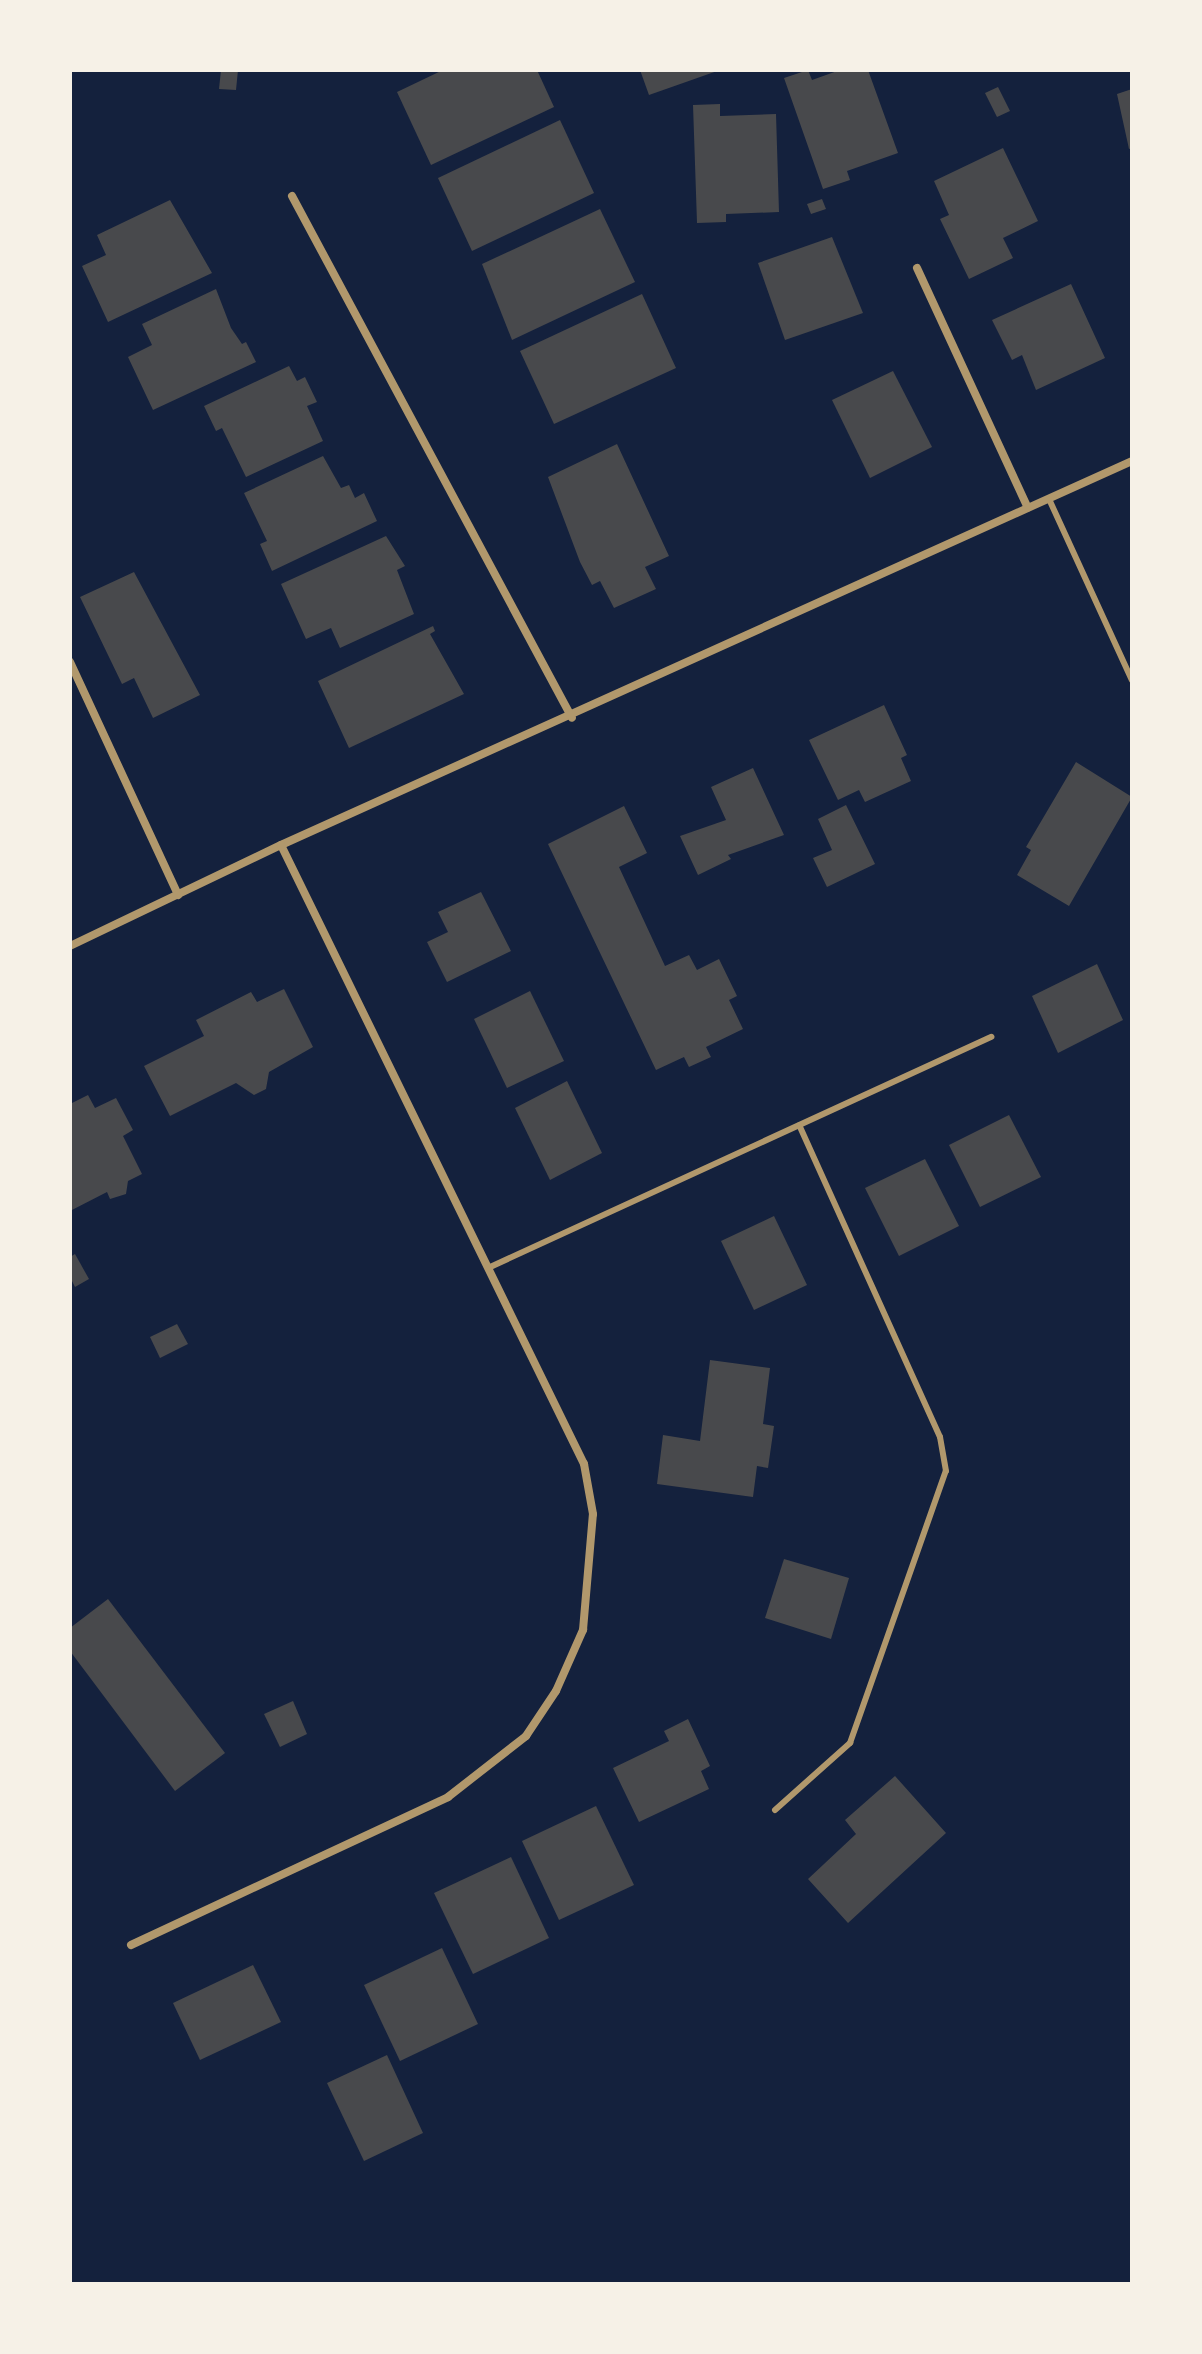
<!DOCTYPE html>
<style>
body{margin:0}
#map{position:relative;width:1202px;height:2354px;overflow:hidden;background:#14213d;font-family:Roboto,sans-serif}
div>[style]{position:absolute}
.building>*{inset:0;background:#48494c}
.service>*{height:6px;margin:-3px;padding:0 3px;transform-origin:3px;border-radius:3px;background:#b1986c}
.minor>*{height:8px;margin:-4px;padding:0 4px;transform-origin:4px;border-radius:4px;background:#b1986c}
span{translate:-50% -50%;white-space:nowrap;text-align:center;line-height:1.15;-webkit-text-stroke:6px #f6f1e7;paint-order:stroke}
.frame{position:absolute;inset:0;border:72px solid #f6f1e7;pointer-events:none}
</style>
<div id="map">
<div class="building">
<i style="clip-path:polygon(221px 70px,238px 70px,236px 90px,219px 89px)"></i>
<i style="clip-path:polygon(443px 70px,537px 70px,554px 107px,431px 165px,397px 92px)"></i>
<i style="clip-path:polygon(640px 70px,720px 70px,649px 95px)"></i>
<i style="clip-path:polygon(808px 70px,812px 80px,840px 70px,868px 70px,898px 153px,847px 171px,850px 180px,823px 189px,784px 78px)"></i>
<i style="clip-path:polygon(998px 87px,1010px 111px,997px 117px,985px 93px)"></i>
<i style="clip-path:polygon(1132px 89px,1132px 148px,1129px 149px,1117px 94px)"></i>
<i style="clip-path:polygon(720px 104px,720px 116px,776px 114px,779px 212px,726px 214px,726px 222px,697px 223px,693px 105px)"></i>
<i style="clip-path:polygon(560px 120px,594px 193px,472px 251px,438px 178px)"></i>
<i style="clip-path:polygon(1003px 148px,1038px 221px,1003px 238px,1013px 258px,969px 279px,940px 219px,949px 215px,934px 181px)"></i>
<i style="clip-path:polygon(822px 199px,826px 209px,811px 214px,807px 204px)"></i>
<i style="clip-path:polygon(170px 200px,212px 273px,108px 322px,82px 266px,106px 255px,97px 235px)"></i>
<i style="clip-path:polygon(600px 209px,635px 282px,512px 340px,482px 264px)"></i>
<i style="clip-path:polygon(832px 237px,863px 313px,785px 340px,758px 263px)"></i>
<i style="clip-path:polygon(1071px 284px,1105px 358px,1036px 390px,1022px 355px,1012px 360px,992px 320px)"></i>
<i style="clip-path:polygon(216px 289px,231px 328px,242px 344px,246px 342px,256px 362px,153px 410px,128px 357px,152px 345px,142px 324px)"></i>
<i style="clip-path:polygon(642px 294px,676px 368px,554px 424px,520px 351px)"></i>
<i style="clip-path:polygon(289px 366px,297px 381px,305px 377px,317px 402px,307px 406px,323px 441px,246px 477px,222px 428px,216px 431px,204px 406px)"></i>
<i style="clip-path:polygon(893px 371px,932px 447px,870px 478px,832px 400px)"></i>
<i style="clip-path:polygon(617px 444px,669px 556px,645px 567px,656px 589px,614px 608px,600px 581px,592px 585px,580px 562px,548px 477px)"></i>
<i style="clip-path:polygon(323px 456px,341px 488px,349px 485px,355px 498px,364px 493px,377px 521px,272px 571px,260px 544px,267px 541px,244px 493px)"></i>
<i style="clip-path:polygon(386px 536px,405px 566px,397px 570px,414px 614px,340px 648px,331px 628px,306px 639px,281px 584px)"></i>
<i style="clip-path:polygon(134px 572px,200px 695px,153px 718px,134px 678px,122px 684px,80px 597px)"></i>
<i style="clip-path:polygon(433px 626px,435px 631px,430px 634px,464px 694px,349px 748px,318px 681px)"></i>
<i style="clip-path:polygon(884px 705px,907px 755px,901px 758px,911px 781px,865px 802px,859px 790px,838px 800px,809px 740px)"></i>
<i style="clip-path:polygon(1076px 762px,1132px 797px,1069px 906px,1017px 875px,1031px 850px,1026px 847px)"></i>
<i style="clip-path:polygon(753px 768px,784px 835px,728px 855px,731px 859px,698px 875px,680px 836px,726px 820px,711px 787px)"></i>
<i style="clip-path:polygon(846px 805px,875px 864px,827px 887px,813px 858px,832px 850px,818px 819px)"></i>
<i style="clip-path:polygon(624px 806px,647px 853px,619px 867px,665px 966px,689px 955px,697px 970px,719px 959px,737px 996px,729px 1000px,743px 1029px,706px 1047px,711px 1057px,689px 1067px,684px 1057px,656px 1070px,548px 844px)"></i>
<i style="clip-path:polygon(481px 892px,511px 951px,447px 982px,427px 942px,448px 932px,438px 912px)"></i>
<i style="clip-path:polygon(1097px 964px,1123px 1020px,1058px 1053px,1032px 996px)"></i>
<i style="clip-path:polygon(284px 989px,313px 1047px,269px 1072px,266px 1089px,254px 1095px,236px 1083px,170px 1116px,144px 1066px,204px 1036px,196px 1020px,251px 992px,257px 1002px)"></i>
<i style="clip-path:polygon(530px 991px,564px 1061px,507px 1088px,474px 1019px)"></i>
<i style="clip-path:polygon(567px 1081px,602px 1153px,550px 1180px,515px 1108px)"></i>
<i style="clip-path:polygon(88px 1095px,95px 1108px,116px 1098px,133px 1130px,123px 1136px,142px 1174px,128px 1181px,126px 1194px,110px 1199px,107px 1192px,70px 1211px,70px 1104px)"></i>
<i style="clip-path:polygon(1009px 1115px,1041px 1177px,980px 1207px,949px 1145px)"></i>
<i style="clip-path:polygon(925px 1159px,959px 1226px,899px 1256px,865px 1188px)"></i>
<i style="clip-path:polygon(774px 1216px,807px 1285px,754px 1310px,721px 1241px)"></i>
<i style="clip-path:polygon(75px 1254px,89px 1279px,75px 1287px,70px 1277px,70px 1257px)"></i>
<i style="clip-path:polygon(177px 1324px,188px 1344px,160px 1358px,150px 1337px)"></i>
<i style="clip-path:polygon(710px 1360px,770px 1368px,763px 1424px,774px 1426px,768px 1468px,757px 1466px,753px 1497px,657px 1484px,663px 1435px,700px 1441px)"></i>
<i style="clip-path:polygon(784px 1559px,849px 1578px,831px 1639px,765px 1618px)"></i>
<i style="clip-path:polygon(108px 1599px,225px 1753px,175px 1791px,70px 1651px,70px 1628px)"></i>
<i style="clip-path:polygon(293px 1701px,307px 1734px,280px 1747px,264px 1714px)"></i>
<i style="clip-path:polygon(688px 1719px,710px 1766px,701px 1771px,709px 1789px,639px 1822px,613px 1768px,669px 1741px,664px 1731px)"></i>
<i style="clip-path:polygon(895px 1776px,946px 1833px,848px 1923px,808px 1879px,856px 1834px,845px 1820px)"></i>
<i style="clip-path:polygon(596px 1806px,634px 1885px,559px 1920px,522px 1841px)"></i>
<i style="clip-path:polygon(511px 1857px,549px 1938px,473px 1974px,434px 1893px)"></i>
<i style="clip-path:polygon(442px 1948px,478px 2024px,400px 2061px,364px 1985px)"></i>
<i style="clip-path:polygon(253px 1965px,281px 2022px,200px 2060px,173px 2003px)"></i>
<i style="clip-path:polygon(387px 2055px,423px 2133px,364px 2161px,327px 2083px)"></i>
</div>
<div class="service">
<i style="left:1049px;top:499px;width:199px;rotate:65.4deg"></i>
<i style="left:488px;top:1268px;width:554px;rotate:-24.67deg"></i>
<i style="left:775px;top:1810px;width:101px;rotate:-41.8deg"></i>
<i style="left:850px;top:1743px;width:288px;rotate:-70.6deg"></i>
<i style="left:946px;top:1471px;width:35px;rotate:-100deg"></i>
<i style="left:940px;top:1437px;width:342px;rotate:-114.3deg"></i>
</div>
<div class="minor">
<i style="left:292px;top:196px;width:592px;rotate:61.79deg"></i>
<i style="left:917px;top:268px;width:264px;rotate:65.2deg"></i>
<i style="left:70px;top:662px;width:257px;rotate:65.1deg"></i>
<i style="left:70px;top:946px;width:234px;rotate:-25.6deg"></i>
<i style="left:281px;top:845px;width:934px;rotate:-24.29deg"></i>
<i style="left:131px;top:1945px;width:350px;rotate:-25deg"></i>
<i style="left:448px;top:1797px;width:99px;rotate:-38deg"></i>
<i style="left:526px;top:1736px;width:54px;rotate:-56.3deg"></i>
<i style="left:556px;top:1691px;width:67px;rotate:-66.1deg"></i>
<i style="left:583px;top:1630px;width:116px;rotate:-85.1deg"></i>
<i style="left:593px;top:1514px;width:51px;rotate:-100.2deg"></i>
<i style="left:584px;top:1464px;width:689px;rotate:-116.08deg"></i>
</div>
<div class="frame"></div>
</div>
